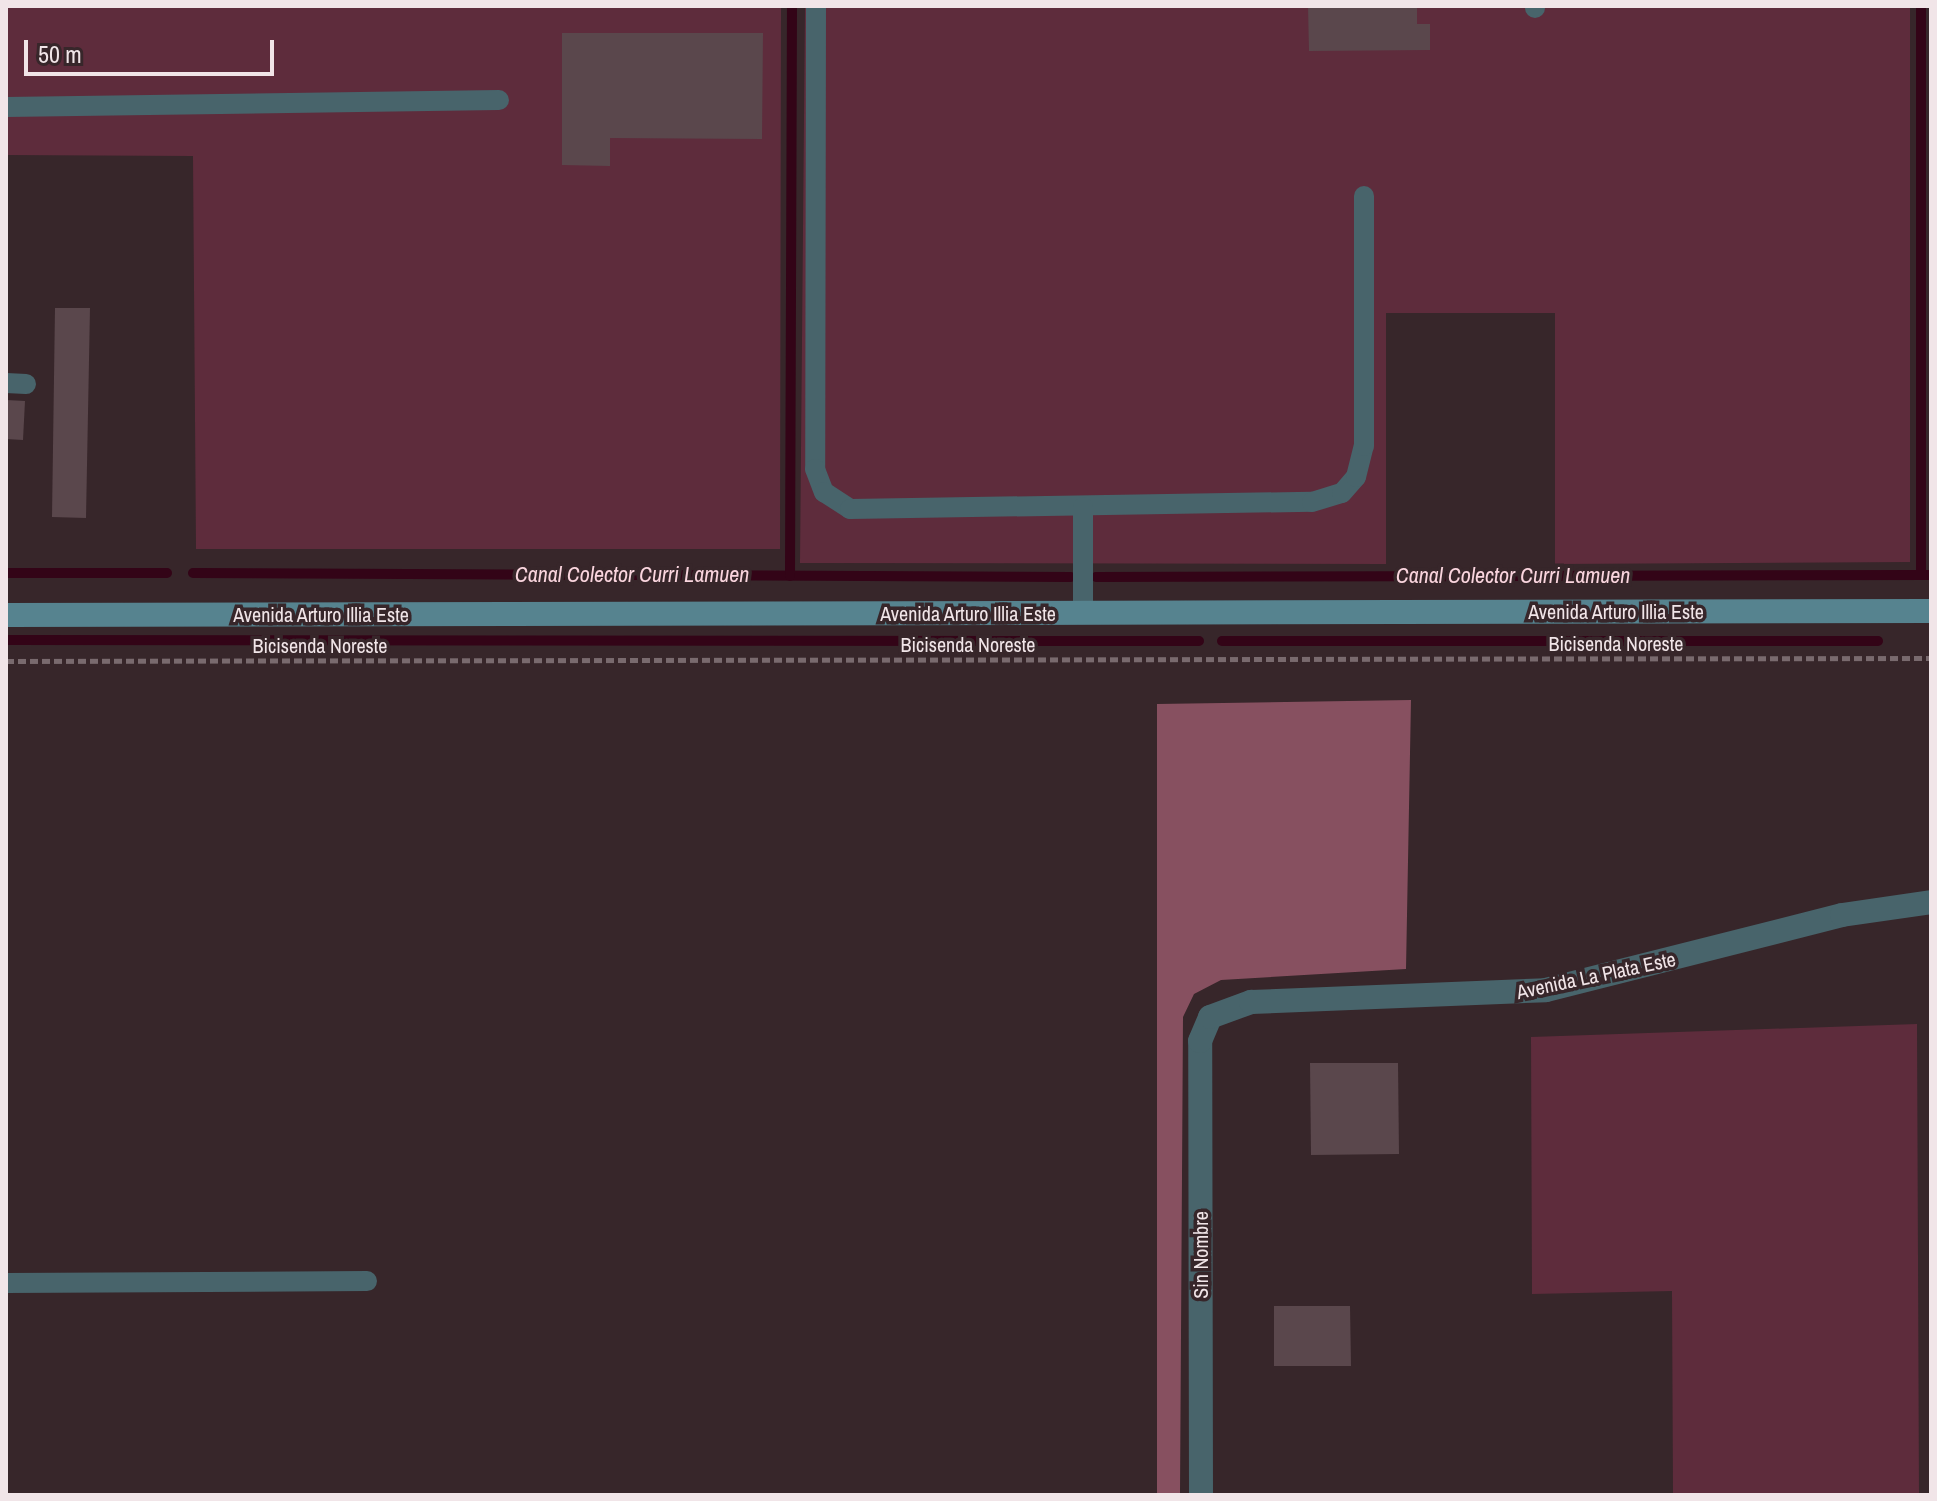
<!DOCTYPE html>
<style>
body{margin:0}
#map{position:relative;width:1937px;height:1501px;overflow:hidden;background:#37262a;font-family:"Archivo Narrow",sans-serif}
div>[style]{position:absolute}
.green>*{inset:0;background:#5e2c3c}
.forest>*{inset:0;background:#875060}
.stream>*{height:10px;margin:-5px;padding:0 5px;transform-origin:5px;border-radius:5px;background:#330417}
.building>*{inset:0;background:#5a474c}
.path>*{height:5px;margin-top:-2.5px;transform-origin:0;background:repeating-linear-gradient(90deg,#796a6e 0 8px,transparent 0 12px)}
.lane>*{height:20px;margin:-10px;padding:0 10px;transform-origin:10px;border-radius:10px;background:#48646b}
.street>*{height:24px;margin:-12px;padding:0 12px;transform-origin:12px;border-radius:12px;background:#48646b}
.secondary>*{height:24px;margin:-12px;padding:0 12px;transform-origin:12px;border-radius:12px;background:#56838f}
span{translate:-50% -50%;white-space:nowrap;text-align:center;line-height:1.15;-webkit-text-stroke:7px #37262a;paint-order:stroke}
.street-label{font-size:20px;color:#f1e5e8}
.water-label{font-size:22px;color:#fad5de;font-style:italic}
.frame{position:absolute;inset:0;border:8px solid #f1e5e8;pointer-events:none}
.scale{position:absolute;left:24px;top:40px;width:250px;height:36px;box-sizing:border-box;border:4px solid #f1e5e8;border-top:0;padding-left:10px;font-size:24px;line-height:28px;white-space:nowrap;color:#f1e5e8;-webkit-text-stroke:6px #37262a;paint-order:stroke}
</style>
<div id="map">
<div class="green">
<i style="clip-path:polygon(6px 6px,781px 6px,780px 549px,196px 549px,193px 156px,6px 155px)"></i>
<i style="clip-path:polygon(805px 6px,1910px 6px,1910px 562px,1555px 564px,1555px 313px,1386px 313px,1386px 564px,800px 563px)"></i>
<i style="clip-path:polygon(1917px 1024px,1919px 1495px,1673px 1495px,1672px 1291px,1532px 1294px,1531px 1037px)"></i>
</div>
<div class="forest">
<i style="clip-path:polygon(1411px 700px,1406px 969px,1221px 980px,1194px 994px,1183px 1017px,1180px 1495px,1157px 1495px,1157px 704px)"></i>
</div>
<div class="stream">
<i style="left:6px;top:573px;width:161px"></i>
<i style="left:193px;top:573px;width:878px;rotate:0.26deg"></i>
<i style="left:1921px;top:575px;width:569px;rotate:-90deg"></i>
<i style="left:790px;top:576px;width:570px;rotate:-89.8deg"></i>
<i style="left:1096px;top:577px;width:835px;rotate:-0.14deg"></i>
<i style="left:6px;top:640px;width:1193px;rotate:0.05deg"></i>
<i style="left:1222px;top:641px;width:656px"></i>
</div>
<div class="building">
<i style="clip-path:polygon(1308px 6px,1417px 6px,1417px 24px,1430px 24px,1430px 50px,1309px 51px)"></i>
<i style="clip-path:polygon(562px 33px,763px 33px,762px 139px,610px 138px,610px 166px,562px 165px)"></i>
<i style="clip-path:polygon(55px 308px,90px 308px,86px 518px,52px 517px)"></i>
<i style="clip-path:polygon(6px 400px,25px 401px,23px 440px,6px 439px)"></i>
<i style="clip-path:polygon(1310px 1063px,1398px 1063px,1399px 1154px,1311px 1155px)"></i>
<i style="clip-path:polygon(1274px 1306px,1350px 1306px,1351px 1366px,1274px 1366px)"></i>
</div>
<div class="path">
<i style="left:6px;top:661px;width:1925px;rotate:-0.09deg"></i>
</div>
<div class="lane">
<i style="left:816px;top:6px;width:463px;rotate:90.1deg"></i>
<i style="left:815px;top:469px;width:25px;rotate:69deg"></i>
<i style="left:824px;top:492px;width:31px;rotate:33deg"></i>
<i style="left:850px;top:509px;width:462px;rotate:-0.9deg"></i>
<i style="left:1312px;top:502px;width:31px;rotate:-17deg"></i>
<i style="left:1342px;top:493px;width:21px;rotate:-49deg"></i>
<i style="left:1356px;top:477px;width:32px;rotate:-76deg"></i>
<i style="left:1364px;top:446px;width:250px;rotate:-90deg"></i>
<i style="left:1535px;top:6px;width:2px;rotate:90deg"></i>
<i style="left:6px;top:107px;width:493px;rotate:-0.8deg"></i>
<i style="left:6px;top:383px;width:20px;rotate:3deg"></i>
<i style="left:1083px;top:507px;width:105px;rotate:90deg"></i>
<i style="left:6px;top:1283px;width:361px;rotate:-0.3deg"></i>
</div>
<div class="street">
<i style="left:1201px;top:1495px;width:454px;rotate:-90.1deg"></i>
<i style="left:1200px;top:1041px;width:26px;rotate:-67deg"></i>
<i style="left:1210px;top:1017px;width:44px;rotate:-20.1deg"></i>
<i style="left:1251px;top:1002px;width:295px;rotate:-2.3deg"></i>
<i style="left:1546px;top:990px;width:305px;rotate:-14.2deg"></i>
<i style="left:1842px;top:915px;width:90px;rotate:-8.3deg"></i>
</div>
<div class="secondary">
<i style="left:6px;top:615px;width:1925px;rotate:-0.12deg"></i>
</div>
<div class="street-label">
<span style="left:1616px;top:611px">Avenida Arturo Illia Este</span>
<span style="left:968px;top:613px">Avenida Arturo Illia Este</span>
<span style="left:321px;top:614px">Avenida Arturo Illia Este</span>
<span style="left:1616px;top:643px">Bicisenda Noreste</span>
<span style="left:968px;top:644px">Bicisenda Noreste</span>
<span style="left:320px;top:645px">Bicisenda Noreste</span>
<span style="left:1596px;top:975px;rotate:-12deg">Avenida La Plata Este</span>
<span style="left:1200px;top:1255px;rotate:-90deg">Sin Nombre</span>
</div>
<div class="water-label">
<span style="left:632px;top:575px">Canal Colector Curri Lamuen</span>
<span style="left:1513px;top:576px">Canal Colector Curri Lamuen</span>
</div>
<div class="frame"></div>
<div class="scale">50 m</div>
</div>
